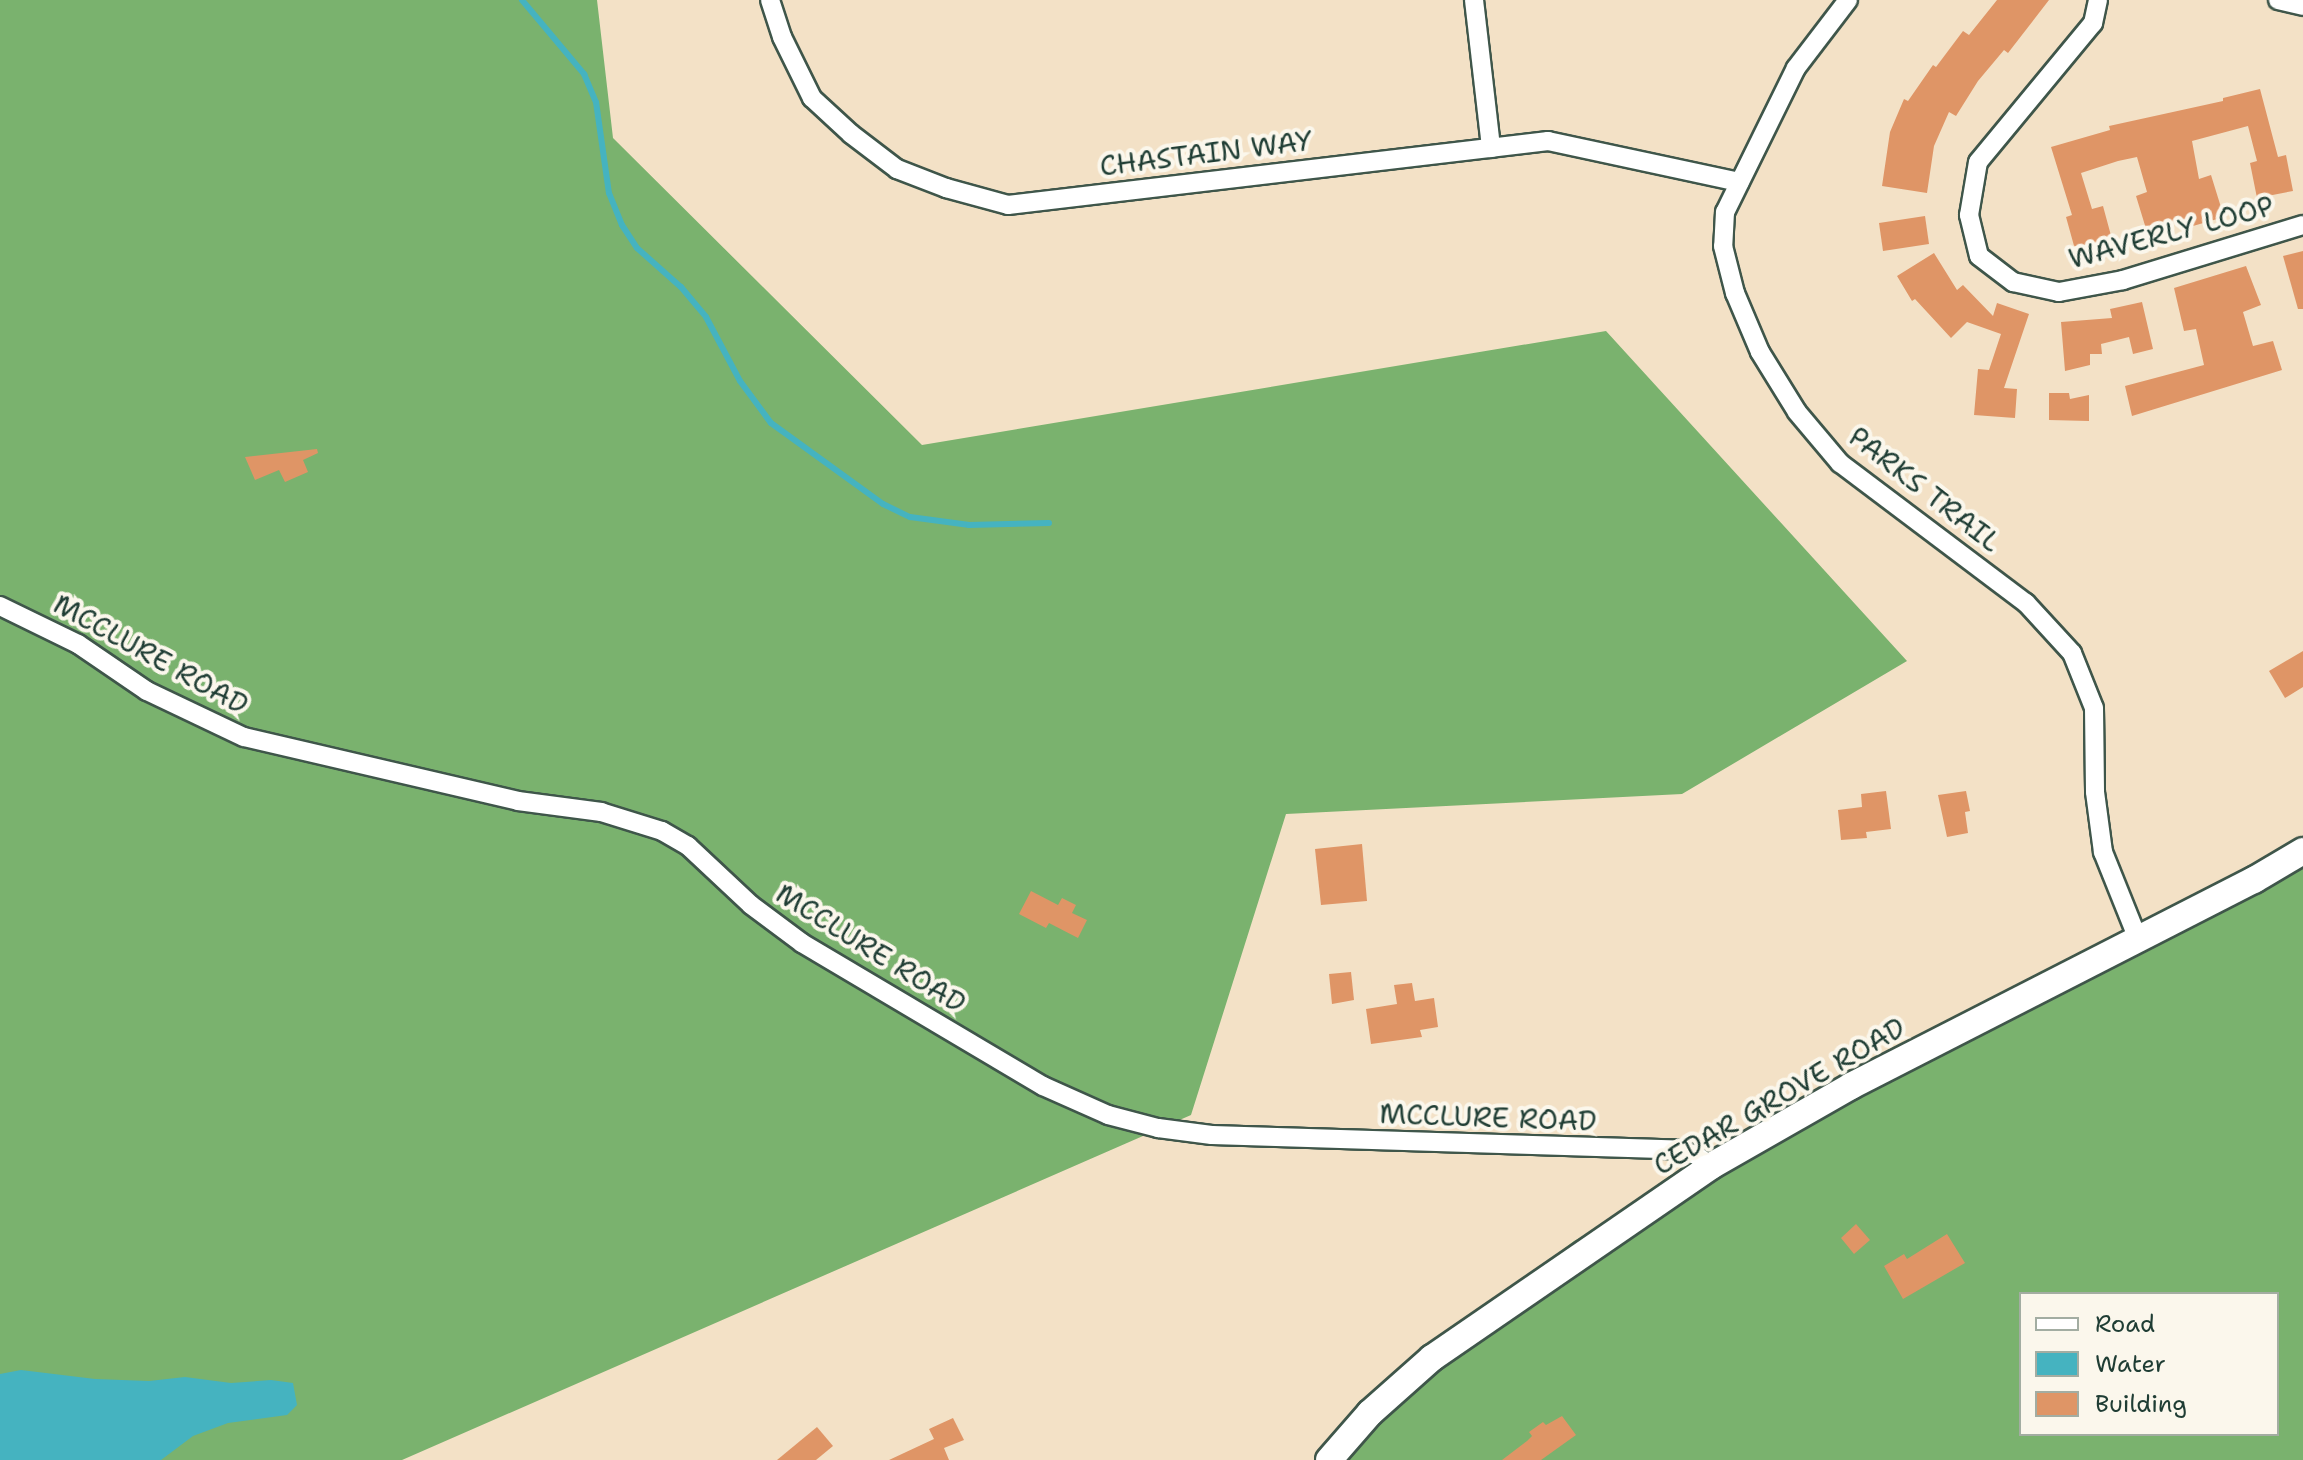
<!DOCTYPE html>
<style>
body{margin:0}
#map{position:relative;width:2303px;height:1460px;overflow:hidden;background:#f3e1c6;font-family:"Shantell Sans",sans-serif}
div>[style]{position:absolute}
.forest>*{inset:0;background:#7ab26e}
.water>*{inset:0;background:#45b3c0}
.stream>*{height:6px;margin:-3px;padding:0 3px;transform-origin:3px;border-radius:3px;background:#45b3c0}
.building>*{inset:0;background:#df9566}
.roads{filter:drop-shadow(2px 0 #3f564a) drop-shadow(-2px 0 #3f564a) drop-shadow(0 2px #3f564a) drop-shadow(0 -2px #3f564a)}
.street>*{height:18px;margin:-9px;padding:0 9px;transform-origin:9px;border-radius:9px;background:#fff}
.secondary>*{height:26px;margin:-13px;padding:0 13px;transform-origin:13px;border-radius:13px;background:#fff}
span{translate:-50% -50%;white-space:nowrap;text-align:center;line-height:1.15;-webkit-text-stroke:8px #fbf7ec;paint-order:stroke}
.street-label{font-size:28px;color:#1f3d34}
.legend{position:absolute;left:2019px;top:1292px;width:260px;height:144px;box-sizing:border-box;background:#fbf7ec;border:2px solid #a3ada2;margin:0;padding:10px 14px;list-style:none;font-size:24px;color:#1f3d34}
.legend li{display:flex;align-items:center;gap:16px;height:40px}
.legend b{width:40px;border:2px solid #a3ada2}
</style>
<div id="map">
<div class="forest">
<i style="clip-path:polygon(0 0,597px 0,613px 138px,922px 445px,1606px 331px,1907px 661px,1682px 794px,1286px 814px,1191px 1115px,402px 1460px,0 1460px)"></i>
<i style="clip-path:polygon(evenodd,2303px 839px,2303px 1460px,1320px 1460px,1357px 1410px,1574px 1241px,1732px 1157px,2303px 839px,2021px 1294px,2277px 1294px,2277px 1434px,2021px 1434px,2021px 1294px)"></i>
</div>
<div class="water">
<i style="clip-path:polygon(21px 1370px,95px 1379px,149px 1381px,185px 1377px,231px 1383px,271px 1380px,293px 1383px,297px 1405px,287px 1415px,228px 1423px,193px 1436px,161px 1460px,0 1460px,0 1374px)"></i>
</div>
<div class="stream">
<i style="left:522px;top:0;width:97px;rotate:50deg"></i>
<i style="left:584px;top:74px;width:30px;rotate:67deg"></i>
<i style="left:596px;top:102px;width:92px;rotate:81.9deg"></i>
<i style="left:609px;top:193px;width:35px;rotate:68deg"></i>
<i style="left:622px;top:225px;width:27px;rotate:57deg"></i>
<i style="left:637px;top:248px;width:59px;rotate:41.6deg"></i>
<i style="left:681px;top:287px;width:39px;rotate:50deg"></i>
<i style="left:706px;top:317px;width:72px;rotate:62deg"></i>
<i style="left:740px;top:381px;width:52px;rotate:53.6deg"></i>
<i style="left:771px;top:423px;width:138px;rotate:35.9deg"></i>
<i style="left:883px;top:504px;width:30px;rotate:26deg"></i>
<i style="left:910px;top:517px;width:60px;rotate:7.7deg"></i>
<i style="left:969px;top:525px;width:80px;rotate:-1.4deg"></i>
</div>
<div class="building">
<i style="clip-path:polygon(1997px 0,2049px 0,2008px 53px,2004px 50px,1978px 81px,1956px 116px,1949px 112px,1934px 146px,1927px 193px,1882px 186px,1890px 132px,1904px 99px,1908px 101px,1933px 65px,1936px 67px,1963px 31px,1969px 35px)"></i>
<i style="clip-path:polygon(2260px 89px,2278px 157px,2286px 155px,2293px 191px,2257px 198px,2250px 163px,2257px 161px,2248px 126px,2192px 141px,2199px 179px,2211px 175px,2224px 217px,2193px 226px,2191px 218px,2147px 232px,2136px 196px,2147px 192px,2137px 157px,2118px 161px,2081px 173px,2092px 209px,2103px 206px,2113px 243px,2076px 253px,2066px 217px,2072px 215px,2051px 147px,2110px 130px,2109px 126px,2223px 101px,2223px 98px)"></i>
<i style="clip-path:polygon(1925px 216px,1929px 244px,1883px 251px,1879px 223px)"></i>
<i style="clip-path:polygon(2303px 251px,2303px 309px,2298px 309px,2283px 256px)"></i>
<i style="clip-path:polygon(1934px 253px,1957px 290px,1963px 285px,1993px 316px,1997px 303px,2029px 314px,2004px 388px,2017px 389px,2015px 418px,1974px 415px,1978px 369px,1989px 370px,2001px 334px,1967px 322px,1951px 338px,1915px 299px,1912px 301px,1897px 276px)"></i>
<i style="clip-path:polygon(2246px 266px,2261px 305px,2243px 312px,2253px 346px,2273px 341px,2282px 370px,2132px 416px,2125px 386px,2204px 365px,2196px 329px,2184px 331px,2174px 288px)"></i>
<i style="clip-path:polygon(2142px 302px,2153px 349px,2133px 354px,2129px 337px,2101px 344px,2102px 354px,2090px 354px,2090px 365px,2065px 371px,2061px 322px,2112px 318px,2110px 309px)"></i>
<i style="clip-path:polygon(2049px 393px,2069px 393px,2070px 399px,2089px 395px,2089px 421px,2049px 420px)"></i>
<i style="clip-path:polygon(317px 449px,318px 453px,303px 460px,308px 472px,285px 482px,279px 470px,255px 480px,245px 457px)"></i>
<i style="clip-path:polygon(2303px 651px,2303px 687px,2285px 698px,2269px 671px)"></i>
<i style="clip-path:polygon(1886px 791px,1891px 829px,1866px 832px,1867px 838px,1841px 840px,1838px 810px,1862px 807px,1861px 794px)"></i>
<i style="clip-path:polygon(1966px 791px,1970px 811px,1965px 812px,1968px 833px,1947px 837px,1938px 795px)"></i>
<i style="clip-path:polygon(1362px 844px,1367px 901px,1321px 905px,1315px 849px)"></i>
<i style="clip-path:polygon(1031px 891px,1058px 905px,1062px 898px,1076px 905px,1072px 913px,1087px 920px,1078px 938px,1049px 923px,1046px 928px,1019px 914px)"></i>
<i style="clip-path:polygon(1351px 972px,1354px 1000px,1332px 1004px,1329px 974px)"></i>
<i style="clip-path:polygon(1412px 983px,1415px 1001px,1434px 998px,1438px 1027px,1420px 1030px,1422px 1037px,1371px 1044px,1366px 1009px,1397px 1004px,1394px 985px)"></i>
<i style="clip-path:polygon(1856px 1224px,1870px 1240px,1854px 1254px,1841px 1238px)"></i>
<i style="clip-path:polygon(1947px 1234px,1965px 1263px,1903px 1299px,1884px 1266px,1904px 1254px,1907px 1259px)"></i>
<i style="clip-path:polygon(1562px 1416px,1576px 1435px,1541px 1460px,1502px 1460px,1527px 1441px,1532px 1436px,1529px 1432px,1543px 1422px,1546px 1425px)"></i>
<i style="clip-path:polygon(953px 1418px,964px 1440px,944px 1448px,949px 1460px,889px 1460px,934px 1439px,929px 1429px)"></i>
<i style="clip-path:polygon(817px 1427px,833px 1446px,816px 1460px,777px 1460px)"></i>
</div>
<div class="roads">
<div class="street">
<i style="left:770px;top:0;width:39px;rotate:72deg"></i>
<i style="left:782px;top:37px;width:68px;rotate:63.8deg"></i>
<i style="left:812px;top:98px;width:53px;rotate:42.7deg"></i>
<i style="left:851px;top:134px;width:58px;rotate:37.3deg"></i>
<i style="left:897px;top:169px;width:53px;rotate:21.2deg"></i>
<i style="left:946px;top:188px;width:64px;rotate:15.3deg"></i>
<i style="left:1008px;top:205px;width:544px;rotate:-6.76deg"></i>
<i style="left:1548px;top:141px;width:196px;rotate:12.1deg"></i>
<i style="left:1474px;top:0;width:149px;rotate:83.4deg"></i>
<i style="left:1848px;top:0;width:86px;rotate:127.4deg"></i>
<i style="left:1796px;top:68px;width:161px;rotate:116.2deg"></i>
<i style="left:1725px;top:212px;width:34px;rotate:93deg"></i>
<i style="left:1723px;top:246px;width:49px;rotate:75.7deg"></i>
<i style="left:1735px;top:293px;width:64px;rotate:67deg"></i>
<i style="left:1760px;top:352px;width:70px;rotate:58.3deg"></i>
<i style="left:1797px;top:412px;width:67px;rotate:49.9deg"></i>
<i style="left:1840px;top:463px;width:233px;rotate:37deg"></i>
<i style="left:2026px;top:603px;width:68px;rotate:47.4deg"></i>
<i style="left:2072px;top:653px;width:59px;rotate:68.2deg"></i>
<i style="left:2094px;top:708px;width:84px;rotate:89.3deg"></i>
<i style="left:2095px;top:792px;width:61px;rotate:82.4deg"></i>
<i style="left:2103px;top:852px;width:94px;rotate:68.1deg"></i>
<i style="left:2098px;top:0;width:24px;rotate:102deg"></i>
<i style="left:2093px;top:23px;width:180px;rotate:129.6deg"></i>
<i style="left:1978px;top:162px;width:54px;rotate:99.6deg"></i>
<i style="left:1969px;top:215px;width:42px;rotate:76.3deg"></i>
<i style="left:1979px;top:256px;width:43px;rotate:37.4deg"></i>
<i style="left:2013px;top:282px;width:47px;rotate:12.3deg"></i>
<i style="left:2059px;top:292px;width:65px;rotate:-10.6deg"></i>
<i style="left:2123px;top:280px;width:188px;rotate:-17deg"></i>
<i style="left:2278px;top:0;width:26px;rotate:13deg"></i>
<i style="left:0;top:606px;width:87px;rotate:26deg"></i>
<i style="left:78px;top:644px;width:83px;rotate:34.3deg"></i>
<i style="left:147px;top:691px;width:107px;rotate:25.4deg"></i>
<i style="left:244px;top:737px;width:281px;rotate:13.1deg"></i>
<i style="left:518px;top:801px;width:84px;rotate:7.5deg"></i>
<i style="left:601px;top:812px;width:64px;rotate:17.3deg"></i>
<i style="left:662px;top:831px;width:30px;rotate:30deg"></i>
<i style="left:688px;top:846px;width:86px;rotate:43.1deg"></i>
<i style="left:751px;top:905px;width:64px;rotate:36.7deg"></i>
<i style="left:802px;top:943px;width:280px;rotate:30.7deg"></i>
<i style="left:1043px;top:1086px;width:71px;rotate:24deg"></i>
<i style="left:1108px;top:1115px;width:52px;rotate:14.6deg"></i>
<i style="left:1158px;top:1128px;width:54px;rotate:7.4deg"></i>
<i style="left:1212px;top:1135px;width:465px;rotate:1.8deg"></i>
<i style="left:1677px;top:1150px;width:20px;rotate:15deg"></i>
<i style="left:1696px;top:1155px;width:19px;rotate:36deg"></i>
</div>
<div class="secondary">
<i style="left:1329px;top:1460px;width:62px;rotate:-48.9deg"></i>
<i style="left:1370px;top:1413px;width:83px;rotate:-41.6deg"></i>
<i style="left:1432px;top:1358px;width:339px;rotate:-34.5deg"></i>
<i style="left:1711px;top:1166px;width:161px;rotate:-29.7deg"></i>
<i style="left:1851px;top:1086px;width:453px;rotate:-27.1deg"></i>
<i style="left:2254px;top:880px;width:57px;rotate:-30.6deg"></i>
</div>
</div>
<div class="street-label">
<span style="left:1206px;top:153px;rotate:-7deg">CHASTAIN WAY</span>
<span style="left:2171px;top:232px;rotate:-15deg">WAVERLY LOOP</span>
<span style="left:1925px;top:489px;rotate:38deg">PARKS TRAIL</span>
<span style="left:151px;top:654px;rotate:29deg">MCCLURE ROAD</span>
<span style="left:871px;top:948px;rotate:32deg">MCCLURE ROAD</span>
<span style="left:1779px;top:1096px;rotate:-30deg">CEDAR GROVE ROAD</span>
<span style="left:1488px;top:1117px;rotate:2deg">MCCLURE ROAD</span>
</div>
<ul class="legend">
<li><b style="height:10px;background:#fff"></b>Road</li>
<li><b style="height:22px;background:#45b3c0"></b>Water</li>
<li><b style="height:22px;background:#df9566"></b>Building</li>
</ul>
</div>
